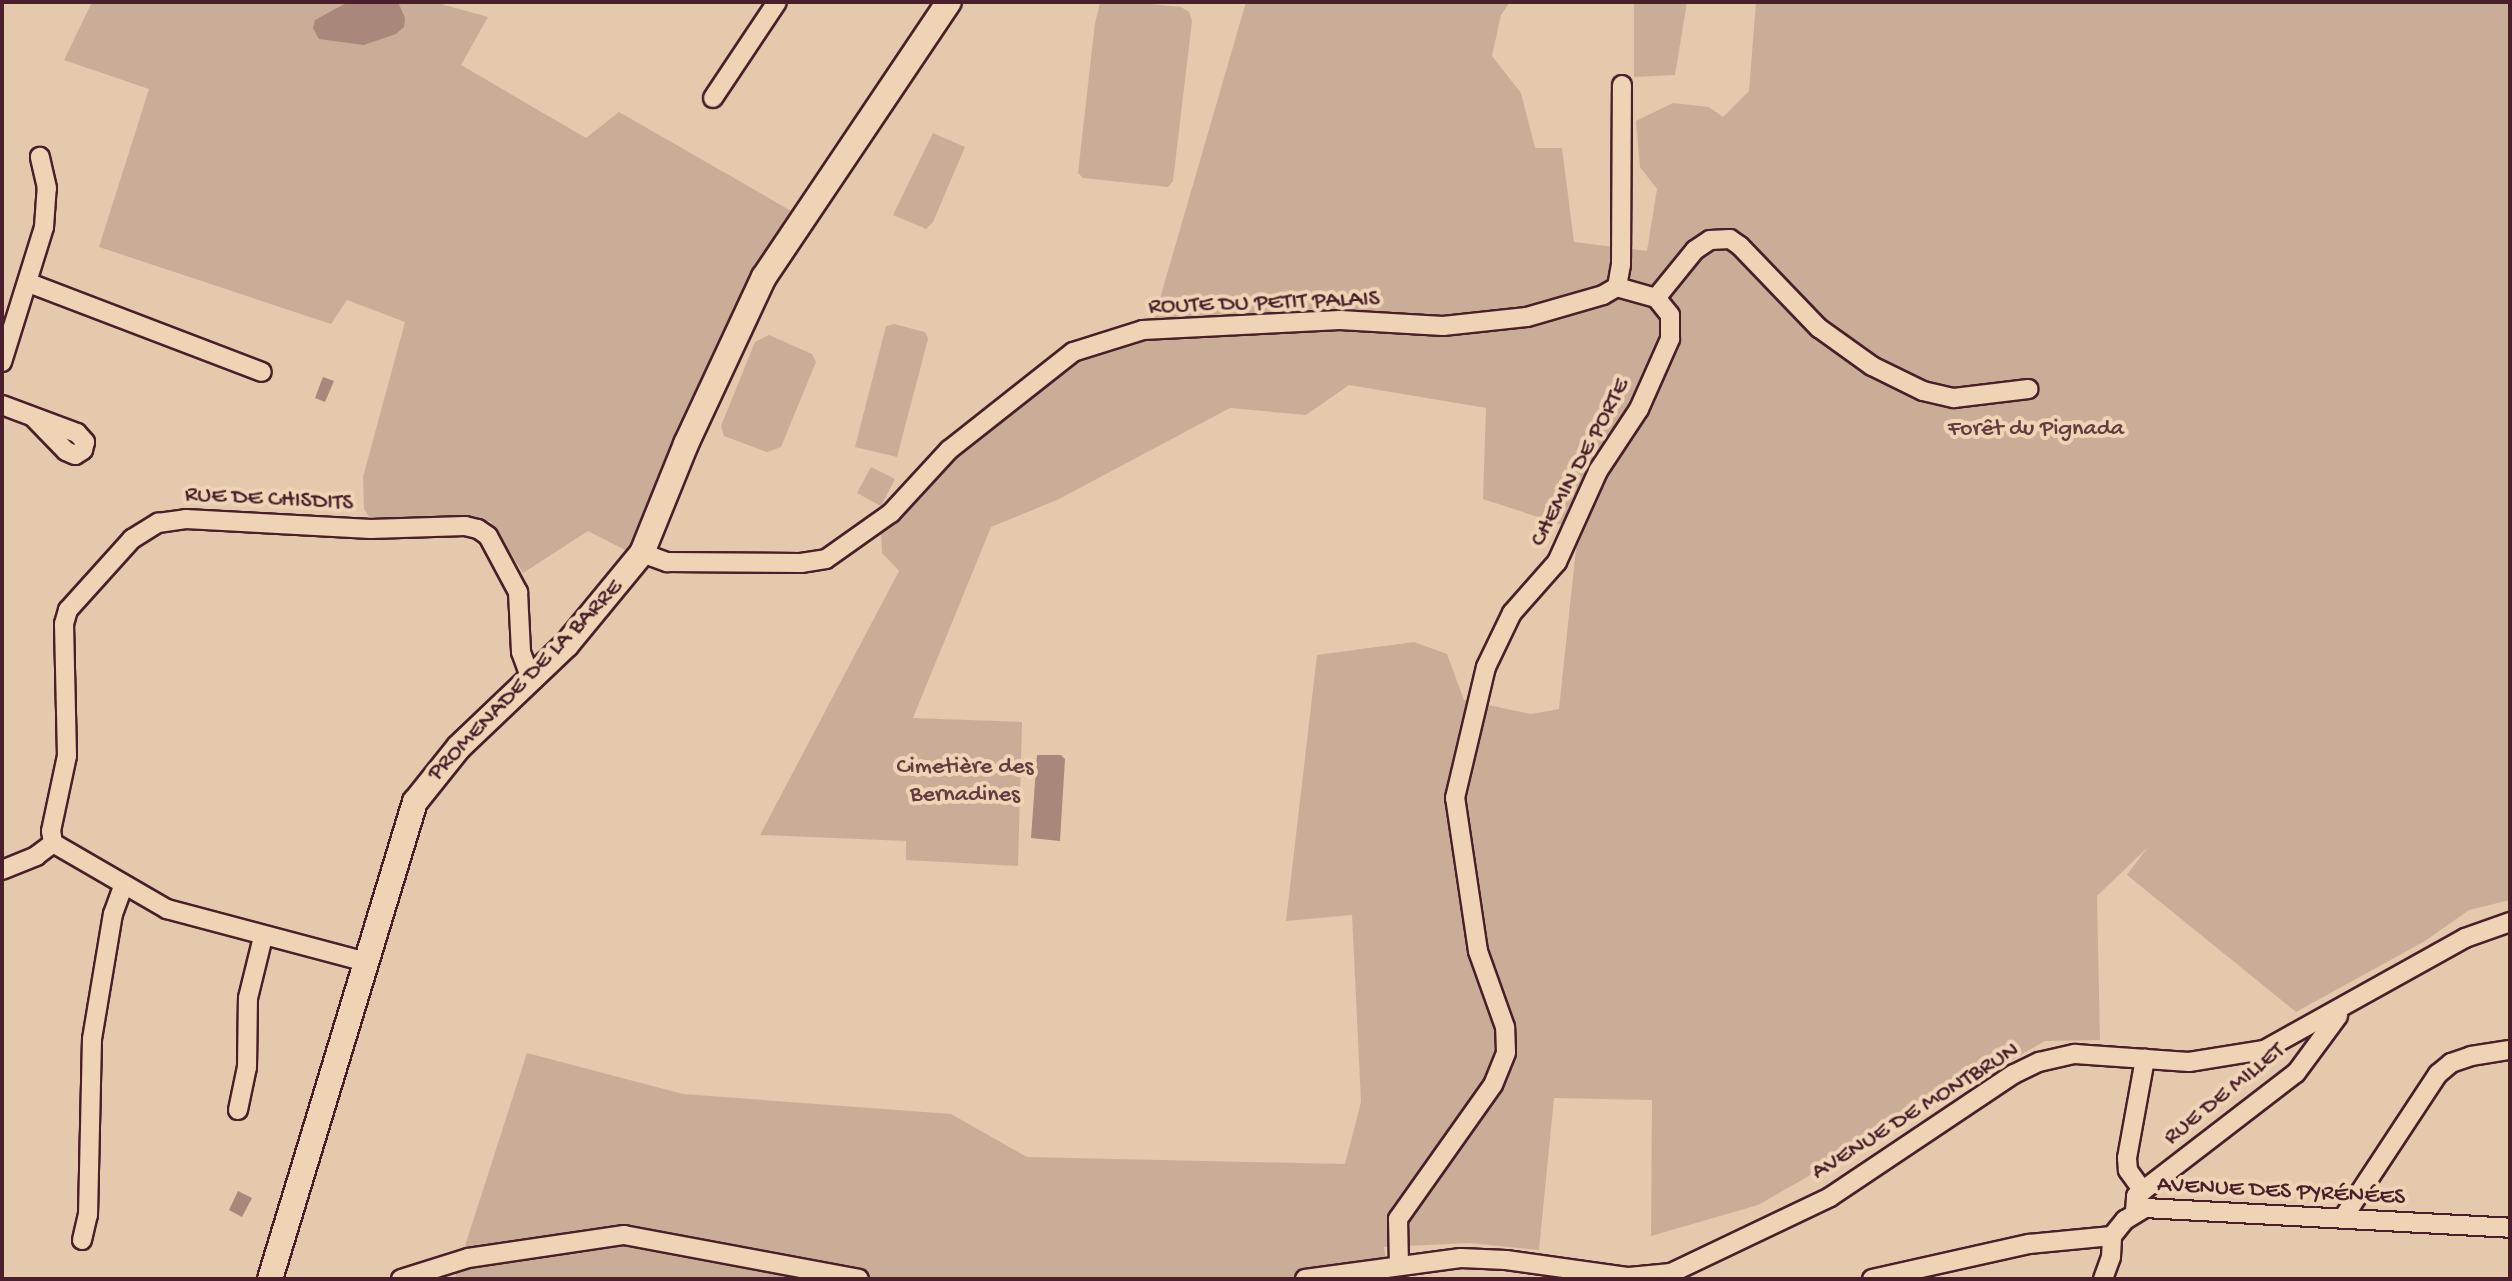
<!DOCTYPE html>
<meta charset="utf-8">
<style>
body{margin:0}
#map{position:relative;width:2512px;height:1281px;overflow:hidden;background:#e4c9ad;font-family:"Gochi Hand",sans-serif}
div>[style]{position:absolute}
.green>*{inset:0;background:#caad97}
.water>*{inset:0;background:#a9887b}
.roads{filter:drop-shadow(2px 0 #4a1f2b) drop-shadow(-2px 0 #4a1f2b) drop-shadow(0 2px #4a1f2b) drop-shadow(0 -2px #4a1f2b)}
.minor>*{height:18px;margin:-9px;padding:0 9px;transform-origin:9px;border-radius:9px;background:#eed4b5}
.major>*{height:24px;margin:-12px;padding:0 12px;transform-origin:12px;border-radius:12px;background:#eed4b5}
span{translate:-50% -50%;white-space:nowrap;text-align:center;line-height:1.15;-webkit-text-stroke:8px #eed4b5;paint-order:stroke}
.street-label{font-size:24px;color:#4a1f2b}
.park-label{font-size:24px;color:#643b41}
.frame{position:absolute;inset:0;border:4px solid #4a1f2b;pointer-events:none}
</style>
<div id="map">
<div class="green">
<i style="clip-path:polygon(92px 2px,434px 2px,488px 17px,461px 65px,586px 138px,619px 112px,793px 212px,756px 268px,629px 552px,588px 531px,523px 573px,490px 521px,370px 518px,364px 509px,363px 477px,405px 322px,347px 300px,331px 324px,99px 247px,149px 89px,64px 60px)"></i>
<i style="clip-path:polygon(1129px 2px,1181px 7px,1189px 12px,1192px 21px,1173px 181px,1168px 187px,1083px 178px,1078px 173px,1095px 23px,1100px 3px)"></i>
<i style="clip-path:polygon(1246px 2px,1510px 2px,1501px 15px,1492px 56px,1521px 93px,1535px 148px,1562px 148px,1574px 242px,1647px 251px,1657px 189px,1640px 167px,1636px 121px,1673px 103px,1709px 107px,1723px 117px,1749px 91px,1756px 2px,2510px 2px,2510px 900px,2469px 910px,2425px 941px,2296px 1012px,2127px 875px,2147px 848px,2097px 896px,2100px 1040px,2045px 1041px,1758px 1205px,1651px 1236px,1652px 1100px,1554px 1098px,1539px 1250px,1470px 1243px,1384px 1247px,1389px 1279px,451px 1279px,455px 1277px,527px 1053px,683px 1094px,951px 1114px,1027px 1157px,1345px 1164px,1361px 1102px,1352px 915px,1286px 921px,1317px 655px,1414px 642px,1447px 654px,1464px 700px,1531px 714px,1559px 709px,1578px 530px,1483px 499px,1486px 408px,1349px 385px,1306px 415px,1230px 408px,1059px 499px,991px 527px,913px 718px,1022px 722px,1018px 866px,906px 860px,906px 841px,760px 835px,899px 571px,882px 553px,880px 509px,1072px 342px,1154px 319px)"></i>
<i style="clip-path:polygon(1634px 2px,1687px 2px,1675px 75px,1634px 77px)"></i>
<i style="clip-path:polygon(933px 133px,965px 147px,933px 222px,926px 229px,893px 215px)"></i>
<i style="clip-path:polygon(894px 324px,925px 332px,928px 339px,897px 457px,855px 447px,886px 326px)"></i>
<i style="clip-path:polygon(769px 335px,812px 354px,816px 362px,781px 447px,767px 452px,724px 436px,721px 426px,755px 342px)"></i>
<i style="clip-path:polygon(871px 467px,895px 479px,881px 506px,857px 493px)"></i>
</div>
<div class="water">
<i style="clip-path:polygon(348px 2px,398px 2px,405px 18px,404px 27px,396px 34px,364px 45px,319px 39px,313px 28px,315px 20px)"></i>
<i style="clip-path:polygon(323px 377px,334px 381px,325px 402px,315px 398px)"></i>
<i style="clip-path:polygon(1037px 755px,1061px 755px,1065px 759px,1060px 841px,1031px 838px)"></i>
<i style="clip-path:polygon(238px 1191px,252px 1198px,242px 1217px,229px 1210px)"></i>
</div>
<div class="roads">
<div class="minor">
<i style="left:713px;top:98px;width:115px;rotate:-56.3deg"></i>
<i style="left:29px;top:283px;width:249px;rotate:20.9deg"></i>
<i style="left:1617px;top:287px;width:41px;rotate:15.8deg"></i>
<i style="left:1656px;top:298px;width:62px;rotate:-50.9deg"></i>
<i style="left:1695px;top:250px;width:18px;rotate:-34deg"></i>
<i style="left:1710px;top:240px;width:20px;rotate:-3deg"></i>
<i style="left:1730px;top:239px;width:12px;rotate:35deg"></i>
<i style="left:1740px;top:246px;width:114px;rotate:46.1deg"></i>
<i style="left:1819px;top:328px;width:65px;rotate:35.6deg"></i>
<i style="left:1872px;top:366px;width:57px;rotate:26.1deg"></i>
<i style="left:1923px;top:391px;width:32px;rotate:13deg"></i>
<i style="left:1954px;top:398px;width:75px;rotate:-6.9deg"></i>
<i style="left:2px;top:362px;width:141px;rotate:-72.7deg"></i>
<i style="left:44px;top:227px;width:39px;rotate:-86deg"></i>
<i style="left:47px;top:188px;width:32px;rotate:-103deg"></i>
<i style="left:2px;top:405px;width:80px;rotate:20.5deg"></i>
<i style="left:77px;top:433px;width:12px;rotate:48deg"></i>
<i style="left:85px;top:442px;width:8px;rotate:104deg"></i>
<i style="left:83px;top:450px;width:9px;rotate:148deg"></i>
<i style="left:75px;top:455px;width:10px;rotate:-156deg"></i>
<i style="left:66px;top:451px;width:46px;rotate:-134.1deg"></i>
<i style="left:642px;top:553px;width:27px;rotate:20deg"></i>
<i style="left:667px;top:562px;width:134px;rotate:0.4deg"></i>
<i style="left:801px;top:563px;width:25px;rotate:-9deg"></i>
<i style="left:826px;top:559px;width:80px;rotate:-35.3deg"></i>
<i style="left:891px;top:513px;width:86px;rotate:-47.4deg"></i>
<i style="left:949px;top:450px;width:158px;rotate:-38.3deg"></i>
<i style="left:1073px;top:352px;width:73px;rotate:-17.4deg"></i>
<i style="left:1143px;top:330px;width:197px;rotate:-2.9deg"></i>
<i style="left:1340px;top:320px;width:103px;rotate:3.3deg"></i>
<i style="left:1443px;top:326px;width:84px;rotate:-6.1deg"></i>
<i style="left:1527px;top:317px;width:79px;rotate:-16.1deg"></i>
<i style="left:1603px;top:295px;width:16px;rotate:-30deg"></i>
<i style="left:1617px;top:287px;width:22px;rotate:-80deg"></i>
<i style="left:1621px;top:265px;width:180px;rotate:-89.7deg"></i>
<i style="left:53px;top:843px;width:12px;rotate:-99deg"></i>
<i style="left:51px;top:831px;width:77px;rotate:-78deg"></i>
<i style="left:67px;top:756px;width:132px;rotate:-91.3deg"></i>
<i style="left:64px;top:624px;width:15px;rotate:-74deg"></i>
<i style="left:68px;top:610px;width:96px;rotate:-48deg"></i>
<i style="left:132px;top:539px;width:31px;rotate:-32deg"></i>
<i style="left:158px;top:523px;width:28px;rotate:-8deg"></i>
<i style="left:186px;top:519px;width:185px;rotate:3.1deg"></i>
<i style="left:371px;top:529px;width:94px;rotate:-1.8deg"></i>
<i style="left:465px;top:526px;width:13px;rotate:13deg"></i>
<i style="left:478px;top:529px;width:12px;rotate:35deg"></i>
<i style="left:488px;top:536px;width:64px;rotate:61.8deg"></i>
<i style="left:518px;top:592px;width:60px;rotate:87.1deg"></i>
<i style="left:521px;top:652px;width:29px;rotate:70deg"></i>
<i style="left:2px;top:870px;width:37px;rotate:-22deg"></i>
<i style="left:36px;top:856px;width:21px;rotate:-37deg"></i>
<i style="left:53px;top:843px;width:132px;rotate:30.1deg"></i>
<i style="left:167px;top:909px;width:206px;rotate:14.9deg"></i>
<i style="left:238px;top:1110px;width:44px;rotate:-78.2deg"></i>
<i style="left:247px;top:1067px;width:69px;rotate:-89.2deg"></i>
<i style="left:248px;top:998px;width:63px;rotate:-76.2deg"></i>
<i style="left:2143px;top:1191px;width:26px;rotate:-126deg"></i>
<i style="left:2128px;top:1170px;width:12px;rotate:-95deg"></i>
<i style="left:2127px;top:1158px;width:101px;rotate:-79.7deg"></i>
<i style="left:2135px;top:1212px;width:16px;rotate:-86deg"></i>
<i style="left:2136px;top:1196px;width:202px;rotate:-37.6deg"></i>
<i style="left:2296px;top:1073px;width:71px;rotate:-53.6deg"></i>
<i style="left:2343px;top:1218px;width:173px;rotate:-56.6deg"></i>
<i style="left:2438px;top:1074px;width:17px;rotate:-40deg"></i>
<i style="left:2451px;top:1063px;width:21px;rotate:-19deg"></i>
<i style="left:2471px;top:1056px;width:39px;rotate:-9deg"></i>
<i style="left:82px;top:1240px;width:26px;rotate:-77deg"></i>
<i style="left:88px;top:1215px;width:176px;rotate:-88.7deg"></i>
<i style="left:92px;top:1039px;width:127px;rotate:-80.5deg"></i>
<i style="left:113px;top:914px;width:30px;rotate:-70deg"></i>
<i style="left:1399px;top:1266px;width:47px;rotate:-91.2deg"></i>
<i style="left:1398px;top:1219px;width:164px;rotate:-54.7deg"></i>
<i style="left:1493px;top:1085px;width:35px;rotate:-68deg"></i>
<i style="left:1506px;top:1052px;width:25px;rotate:-92deg"></i>
<i style="left:1505px;top:1027px;width:81px;rotate:-109.6deg"></i>
<i style="left:1478px;top:951px;width:155px;rotate:-98.5deg"></i>
<i style="left:1455px;top:798px;width:135px;rotate:-76.7deg"></i>
<i style="left:1486px;top:667px;width:60px;rotate:-64.3deg"></i>
<i style="left:1512px;top:613px;width:68px;rotate:-48.6deg"></i>
<i style="left:1557px;top:562px;width:100px;rotate:-65.7deg"></i>
<i style="left:1598px;top:471px;width:74px;rotate:-56.5deg"></i>
<i style="left:1639px;top:409px;width:77px;rotate:-66.1deg"></i>
<i style="left:1670px;top:339px;width:24px;rotate:-90deg"></i>
<i style="left:1670px;top:315px;width:22px;rotate:-129deg"></i>
<i style="left:401px;top:1279px;width:70px;rotate:-17.4deg"></i>
<i style="left:468px;top:1258px;width:158px;rotate:-8.4deg"></i>
<i style="left:624px;top:1235px;width:239px;rotate:10.6deg"></i>
<i style="left:1305px;top:1279px;width:157px;rotate:-7.7deg"></i>
<i style="left:1461px;top:1258px;width:45px;rotate:2.5deg"></i>
<i style="left:1506px;top:1260px;width:124px;rotate:7.9deg"></i>
<i style="left:1629px;top:1277px;width:42px;rotate:-5.4deg"></i>
<i style="left:1671px;top:1273px;width:176px;rotate:-25.5deg"></i>
<i style="left:1830px;top:1197px;width:221px;rotate:-33.8deg"></i>
<i style="left:2014px;top:1074px;width:28px;rotate:-26deg"></i>
<i style="left:2039px;top:1062px;width:37px;rotate:-13deg"></i>
<i style="left:2075px;top:1054px;width:114px;rotate:4deg"></i>
<i style="left:2189px;top:1062px;width:76px;rotate:-9.1deg"></i>
<i style="left:2264px;top:1050px;width:230px;rotate:-29.1deg"></i>
<i style="left:2465px;top:938px;width:48px;rotate:-19.6deg"></i>
<i style="left:1872px;top:1279px;width:161px;rotate:-12.6deg"></i>
<i style="left:2029px;top:1244px;width:83px;rotate:-5.5deg"></i>
<i style="left:2112px;top:1236px;width:21px;rotate:-51deg"></i>
<i style="left:2125px;top:1220px;width:23px;rotate:-31deg"></i>
<i style="left:2145px;top:1208px;width:366px;rotate:3.1deg"></i>
<i style="left:2103px;top:1279px;width:23px;rotate:-70deg"></i>
<i style="left:2111px;top:1257px;width:21px;rotate:-87deg"></i>
</div>
<div class="major">
<i style="left:270px;top:1279px;width:499px;rotate:-73.1deg"></i>
<i style="left:415px;top:802px;width:70px;rotate:-51.3deg"></i>
<i style="left:459px;top:747px;width:149px;rotate:-43.6deg"></i>
<i style="left:567px;top:644px;width:118px;rotate:-50.5deg"></i>
<i style="left:642px;top:553px;width:118px;rotate:-68deg"></i>
<i style="left:686px;top:444px;width:184px;rotate:-65deg"></i>
<i style="left:764px;top:277px;width:331px;rotate:-56.1deg"></i>
</div>
</div>
<div class="street-label">
<span style="left:1264px;top:304px;rotate:-2deg">ROUTE DU PETIT PALAIS</span>
<span style="left:1581px;top:463px;rotate:-62deg">CHEMIN DE PORTE</span>
<span style="left:269px;top:500px;rotate:3deg">RUE DE CHISDITS</span>
<span style="left:526px;top:681px;rotate:-46deg">PROMENADE DE LA BARRE</span>
<span style="left:2225px;top:1095px;rotate:-39deg">RUE DE MILLET</span>
<span style="left:1916px;top:1112px;rotate:-32deg">AVENUE DE MONTBRUN</span>
<span style="left:2281px;top:1192px;rotate:3deg">AVENUE DES PYRÉNÉES</span>
</div>
<div class="park-label">
<span style="left:2036px;top:430px">Forêt du Pignada</span>
<span style="left:965px;top:782px">Cimetière des<br>Bernadines</span>
</div>
<div class="frame"></div>
</div>
